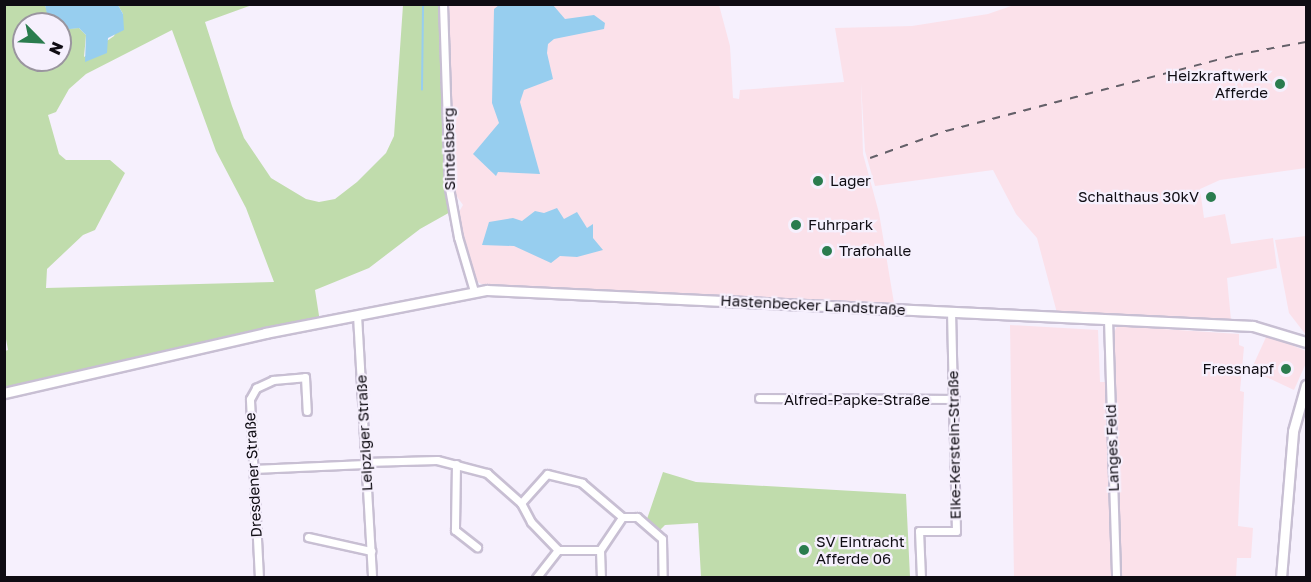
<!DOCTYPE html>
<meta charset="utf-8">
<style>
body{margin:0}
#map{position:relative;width:1311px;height:582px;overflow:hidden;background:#f6f0fd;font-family:"Golos Text",sans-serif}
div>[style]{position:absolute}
.commercial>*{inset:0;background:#fbe1ea}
.green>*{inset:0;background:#c0dcac}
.water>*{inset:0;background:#97ceef}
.stream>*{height:1.5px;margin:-0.75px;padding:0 0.75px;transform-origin:0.75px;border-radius:0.75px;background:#97ceef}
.roads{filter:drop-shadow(2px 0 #c8bfd3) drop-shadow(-2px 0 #c8bfd3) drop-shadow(0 2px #c8bfd3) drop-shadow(0 -2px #c8bfd3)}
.minor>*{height:7px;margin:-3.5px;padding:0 3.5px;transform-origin:3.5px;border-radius:3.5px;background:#fff}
.major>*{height:9px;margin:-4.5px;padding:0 4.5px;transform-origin:4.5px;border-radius:4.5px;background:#fff}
.rail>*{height:1.5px;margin-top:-0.75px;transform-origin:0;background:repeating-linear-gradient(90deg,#646069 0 8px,transparent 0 16px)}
.dots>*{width:16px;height:16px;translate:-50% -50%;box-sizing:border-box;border:3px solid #f6f0fd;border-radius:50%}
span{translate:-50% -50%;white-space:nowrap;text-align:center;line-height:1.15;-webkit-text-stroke:4.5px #f6f0fd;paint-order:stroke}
.poi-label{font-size:15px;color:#0f0c13}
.right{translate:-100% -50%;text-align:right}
.left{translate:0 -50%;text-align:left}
.street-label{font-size:15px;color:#0f0c13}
.frame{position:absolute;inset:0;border:6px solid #0f0c13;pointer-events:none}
.north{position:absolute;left:12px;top:12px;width:60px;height:60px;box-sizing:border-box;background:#f6f0fd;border:2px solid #9a959f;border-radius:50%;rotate:114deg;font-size:16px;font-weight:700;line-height:24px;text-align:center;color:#0f0c13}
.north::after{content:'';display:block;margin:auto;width:21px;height:27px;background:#2a7c4e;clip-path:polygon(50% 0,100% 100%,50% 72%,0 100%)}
</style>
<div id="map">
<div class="commercial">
<i style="clip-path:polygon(446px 5px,719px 5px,730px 46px,733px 98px,739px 99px,740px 90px,844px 82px,835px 28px,912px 26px,988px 14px,1014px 5px,1306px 5px,1306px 168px,1220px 180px,1200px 189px,1204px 218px,1225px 214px,1231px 244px,1273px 238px,1277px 268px,1227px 278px,1231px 320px,1057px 313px,1037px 238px,1016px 214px,993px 170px,875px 186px,865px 151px,861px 83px,863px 154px,879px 213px,894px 303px,481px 284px,475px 280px,456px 217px,463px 205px,453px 191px)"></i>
<i style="clip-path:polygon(1306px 236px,1306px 335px,1289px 313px,1275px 240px)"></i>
<i style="clip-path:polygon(1010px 325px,1098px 330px,1100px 382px,1115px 382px,1113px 335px,1117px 326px,1239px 334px,1239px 345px,1244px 347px,1240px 391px,1244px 392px,1238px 526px,1253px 528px,1251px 558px,1237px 558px,1236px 577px,1014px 577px)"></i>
<i style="clip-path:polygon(1267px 335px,1306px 351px,1306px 363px,1294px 390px,1251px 370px)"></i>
</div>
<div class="green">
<i style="clip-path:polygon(evenodd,4px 5px,45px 5px,51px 24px,24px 24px,24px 60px,60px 60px,60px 29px,79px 28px,86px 35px,84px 57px,114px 36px,123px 14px,118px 5px,252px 5px,205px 22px,232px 106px,244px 138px,271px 178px,306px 199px,319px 202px,335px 199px,357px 182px,386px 153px,394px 136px,403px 5px,440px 5px,452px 211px,420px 229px,369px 268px,315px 290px,320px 322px,5px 393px,5px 351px,8px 350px,4px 328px,4px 5px,172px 30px,216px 151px,246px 208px,274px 282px,46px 288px,47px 269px,83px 235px,95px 230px,125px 173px,110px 160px,66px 160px,59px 154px,48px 115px,56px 112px,69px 89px,86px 74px,172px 30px)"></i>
<i style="clip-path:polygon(663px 472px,696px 482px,906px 494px,910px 577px,701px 577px,698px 523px,665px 525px,659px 531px,647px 519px)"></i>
</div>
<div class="water">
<i style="clip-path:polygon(45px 5px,118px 5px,123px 14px,124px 30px,108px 38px,107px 53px,85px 62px,86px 35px,79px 28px,61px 30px,60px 24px,49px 23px)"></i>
<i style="clip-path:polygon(499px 5px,553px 5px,565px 19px,594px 15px,605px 23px,604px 29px,554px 39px,548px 44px,547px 53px,553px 79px,524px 90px,520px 102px,540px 174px,498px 172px,496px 176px,473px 154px,499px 123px,492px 103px,494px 9px)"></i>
<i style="clip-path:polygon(557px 208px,564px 219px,577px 212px,587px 228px,593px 224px,593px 238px,603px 250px,577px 257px,560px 256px,551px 263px,514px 246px,482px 245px,489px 222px,513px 218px,522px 221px,535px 211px,544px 213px)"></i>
</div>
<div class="stream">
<i style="left:422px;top:90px;width:86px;rotate:-89.3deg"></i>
</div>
<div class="roads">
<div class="minor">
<i style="left:443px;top:4px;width:184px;rotate:88.1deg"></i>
<i style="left:449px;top:188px;width:50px;rotate:79.6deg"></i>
<i style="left:458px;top:237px;width:56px;rotate:73.5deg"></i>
<i style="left:357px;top:315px;width:263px;rotate:86.7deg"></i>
<i style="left:1108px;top:319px;width:259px;rotate:88.2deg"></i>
<i style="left:759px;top:398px;width:196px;rotate:0.3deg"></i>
<i style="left:365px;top:462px;width:72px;rotate:-1.6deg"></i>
<i style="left:437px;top:460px;width:52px;rotate:14.6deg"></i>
<i style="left:487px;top:473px;width:45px;rotate:41.4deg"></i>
<i style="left:521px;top:503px;width:21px;rotate:62deg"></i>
<i style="left:531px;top:522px;width:39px;rotate:46deg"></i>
<i style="left:558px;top:550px;width:42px"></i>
<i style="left:600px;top:550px;width:28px;rotate:88deg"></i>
<i style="left:456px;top:464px;width:66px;rotate:90.9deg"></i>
<i style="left:455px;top:530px;width:28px;rotate:38deg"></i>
<i style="left:253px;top:469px;width:112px;rotate:-2.6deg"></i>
<i style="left:521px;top:503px;width:39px;rotate:-48deg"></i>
<i style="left:547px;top:474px;width:36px;rotate:14deg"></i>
<i style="left:582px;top:483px;width:52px;rotate:40.4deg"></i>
<i style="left:622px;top:517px;width:15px"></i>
<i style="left:637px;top:517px;width:33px;rotate:41deg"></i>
<i style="left:662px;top:539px;width:39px;rotate:89deg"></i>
<i style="left:308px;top:537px;width:65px;rotate:12.5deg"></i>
<i style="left:600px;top:550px;width:40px;rotate:-56deg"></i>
<i style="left:259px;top:578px;width:179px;rotate:-92.9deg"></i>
<i style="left:250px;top:399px;width:13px;rotate:-61deg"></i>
<i style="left:256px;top:388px;width:19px;rotate:-25deg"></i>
<i style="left:273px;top:380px;width:32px;rotate:-5deg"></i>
<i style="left:305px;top:377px;width:34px;rotate:87deg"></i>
<i style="left:536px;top:578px;width:36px;rotate:-52deg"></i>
<i style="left:921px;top:578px;width:47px;rotate:-92.4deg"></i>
<i style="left:919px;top:531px;width:37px"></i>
<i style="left:956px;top:531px;width:219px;rotate:-91.3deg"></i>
</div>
<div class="major">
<i style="left:4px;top:393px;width:268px;rotate:-12.9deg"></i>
<i style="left:265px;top:333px;width:226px;rotate:-11deg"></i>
<i style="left:487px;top:290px;width:767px;rotate:2.69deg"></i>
<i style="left:1253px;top:326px;width:55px;rotate:16.8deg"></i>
<i style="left:1281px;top:578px;width:147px;rotate:-85.3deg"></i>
<i style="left:1293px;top:431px;width:48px;rotate:-74.2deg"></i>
</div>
</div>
<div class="rail">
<i style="left:870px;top:158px;width:81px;rotate:-19.6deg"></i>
<i style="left:946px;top:131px;width:299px;rotate:-14.7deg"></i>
<i style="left:1235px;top:55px;width:72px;rotate:-10.4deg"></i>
</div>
<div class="dots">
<i style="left:1280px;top:84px;background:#2a7c4e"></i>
<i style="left:818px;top:181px;background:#2a7c4e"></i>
<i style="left:1211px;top:197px;background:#2a7c4e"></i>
<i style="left:796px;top:225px;background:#2a7c4e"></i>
<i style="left:827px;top:251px;background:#2a7c4e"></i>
<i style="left:1286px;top:369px;background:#2a7c4e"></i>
<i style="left:804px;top:550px;background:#2a7c4e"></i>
</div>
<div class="poi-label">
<span class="right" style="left:1268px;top:84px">Heizkraftwerk<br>Afferde</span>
<span class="left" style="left:830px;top:181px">Lager</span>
<span class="right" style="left:1199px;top:197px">Schalthaus 30kV</span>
<span class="left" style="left:808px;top:225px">Fuhrpark</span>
<span class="left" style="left:839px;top:251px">Trafohalle</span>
<span class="right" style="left:1274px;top:369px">Fressnapf</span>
<span class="left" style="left:816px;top:550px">SV Eintracht<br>Afferde 06</span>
</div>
<div class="street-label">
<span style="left:449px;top:149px;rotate:-91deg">Sintelsberg</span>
<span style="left:813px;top:305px;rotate:3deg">Hastenbecker Landstraße</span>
<span style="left:857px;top:400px">Alfred-Papke-Straße</span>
<span style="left:364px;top:433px;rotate:-93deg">Leipziger Straße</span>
<span style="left:954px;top:445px;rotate:-91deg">Eike-Kerstein-Straße</span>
<span style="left:1112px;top:448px;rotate:-92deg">Langes Feld</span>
<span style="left:253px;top:475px;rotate:-93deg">Dresdener Straße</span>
</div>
<div class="frame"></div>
<div class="north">N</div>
</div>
